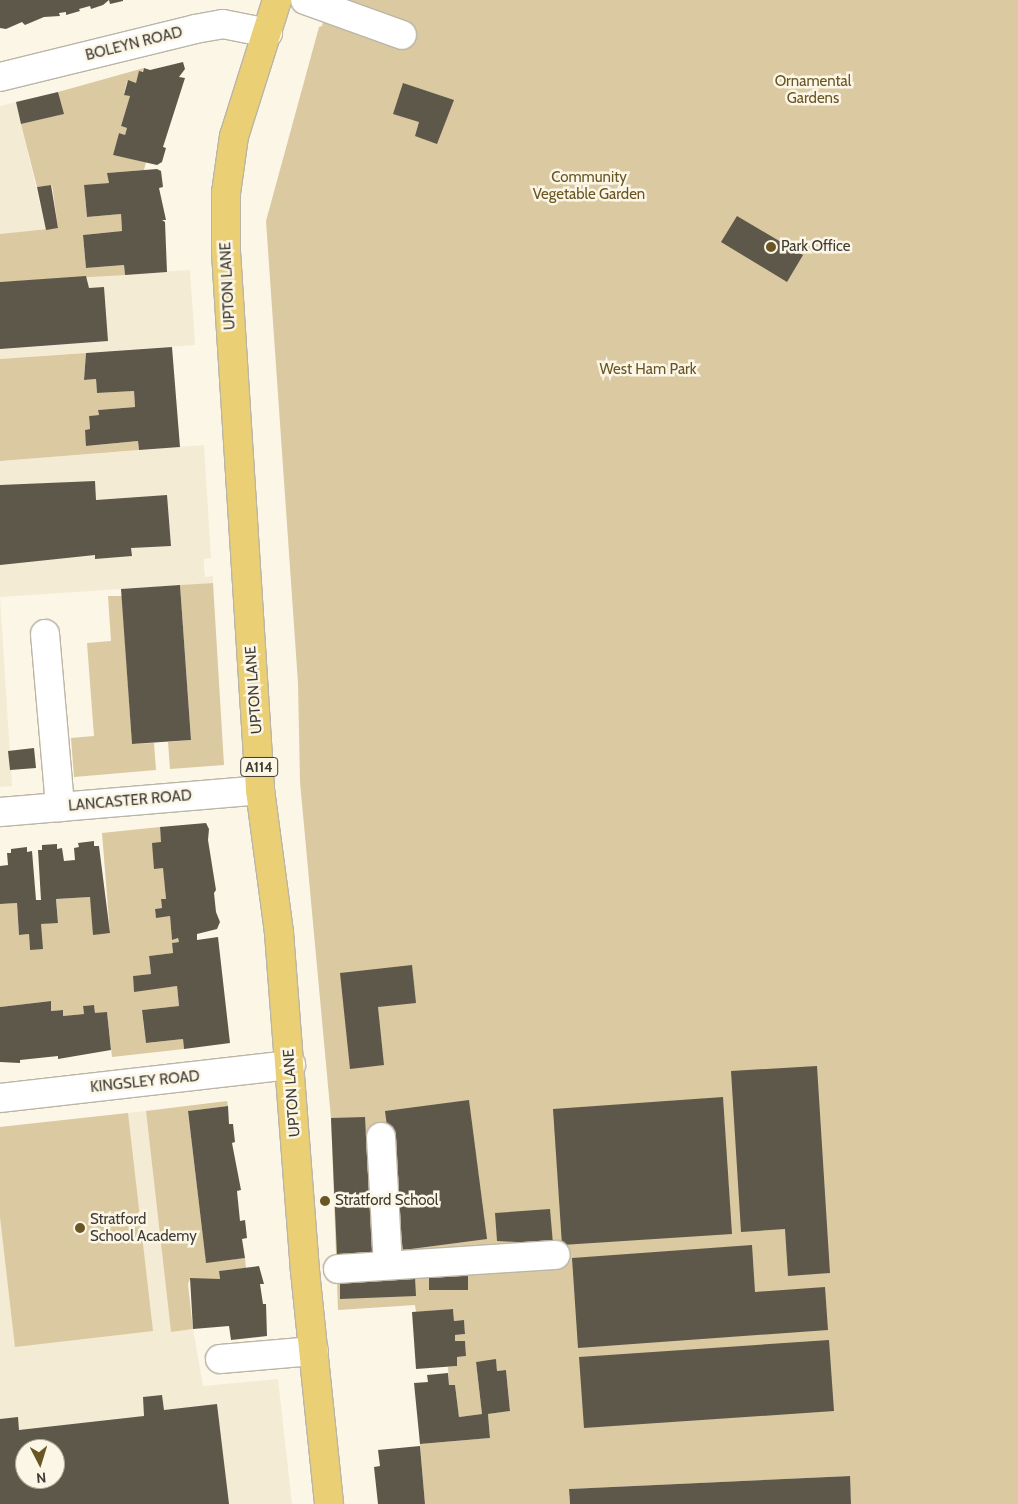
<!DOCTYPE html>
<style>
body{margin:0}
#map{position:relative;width:1018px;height:1504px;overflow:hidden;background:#fcf6e6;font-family:Cabin,sans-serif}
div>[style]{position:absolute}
.built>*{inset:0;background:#f4ebd4}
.green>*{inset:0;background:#dac9a1}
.building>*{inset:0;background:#5e584b}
.roads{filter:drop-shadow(1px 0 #bbb5a6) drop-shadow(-1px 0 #bbb5a6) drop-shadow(0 1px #bbb5a6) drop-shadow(0 -1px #bbb5a6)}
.minor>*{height:28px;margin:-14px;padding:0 14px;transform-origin:14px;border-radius:14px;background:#fff}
.major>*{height:28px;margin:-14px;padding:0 14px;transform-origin:14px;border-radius:14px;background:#ebcf75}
.dots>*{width:14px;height:14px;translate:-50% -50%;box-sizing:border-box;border:2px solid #fcf6e6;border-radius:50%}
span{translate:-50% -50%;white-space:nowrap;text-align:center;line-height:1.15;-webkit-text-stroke:5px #fcf6e6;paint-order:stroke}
.shield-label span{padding:1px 4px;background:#fcf6e6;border:1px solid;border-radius:4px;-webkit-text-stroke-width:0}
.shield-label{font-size:14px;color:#3e3b35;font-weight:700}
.street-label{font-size:15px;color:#3e3b35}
.park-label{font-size:15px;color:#685523}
.poi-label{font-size:15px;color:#3e3b35}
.left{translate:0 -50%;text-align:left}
.north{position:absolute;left:15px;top:1439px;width:50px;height:50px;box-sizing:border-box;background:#fcf6e6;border:1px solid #b0ab9f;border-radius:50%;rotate:175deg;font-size:14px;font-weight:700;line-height:20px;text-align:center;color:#3e3b35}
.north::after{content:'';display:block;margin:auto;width:18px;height:22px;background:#695624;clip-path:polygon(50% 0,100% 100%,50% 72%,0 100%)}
</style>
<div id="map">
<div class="built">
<i style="clip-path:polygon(16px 102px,46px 230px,0 234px,0 106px)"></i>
<i style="clip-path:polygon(190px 270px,195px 345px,0 359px,0 282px)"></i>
<i style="clip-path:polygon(204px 445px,211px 558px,204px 559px,204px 568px,205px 577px,213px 576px,213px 583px,0 597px,12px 786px,0 787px,0 461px)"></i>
<i style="clip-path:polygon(evenodd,146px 1111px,171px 1332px,193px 1329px,203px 1386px,278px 1379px,292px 1504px,0 1504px,0 1127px,146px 1111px,25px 1449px,55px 1449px,55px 1479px,25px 1479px,25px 1449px)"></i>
</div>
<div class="green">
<i style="clip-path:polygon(329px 0,1018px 0,1018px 1504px,851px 1504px,849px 1476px,569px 1489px,570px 1504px,425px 1504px,420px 1444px,490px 1438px,488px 1414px,510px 1411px,506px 1370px,497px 1371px,496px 1360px,476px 1362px,482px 1414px,459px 1417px,455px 1385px,449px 1385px,448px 1367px,457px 1366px,457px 1357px,466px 1356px,465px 1341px,455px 1341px,455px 1335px,465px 1334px,464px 1320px,454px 1321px,453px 1309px,416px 1312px,415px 1305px,338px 1310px,331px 1118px,300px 782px,298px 683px,266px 221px,319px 27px,322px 26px)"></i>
<i style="clip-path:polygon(144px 68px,136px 83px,127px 81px,124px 94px,130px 96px,121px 126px,127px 128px,125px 135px,119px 133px,113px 155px,146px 162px,144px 170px,108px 173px,109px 183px,84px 186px,87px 217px,121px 214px,122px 231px,83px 235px,86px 268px,124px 265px,125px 275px,0 282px,0 234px,58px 228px,52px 185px,37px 187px,21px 124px,63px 114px,58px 92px)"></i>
<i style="clip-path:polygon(86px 353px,84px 380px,96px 379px,97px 393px,134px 391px,135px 407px,98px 410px,99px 415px,89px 416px,90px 429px,85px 430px,87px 446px,138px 441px,139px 450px,0 461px,0 359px)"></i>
<i style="clip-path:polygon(213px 583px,224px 765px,170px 769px,168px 742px,191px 740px,180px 585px)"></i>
<i style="clip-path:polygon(108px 596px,122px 596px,132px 744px,154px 743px,156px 770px,74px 777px,71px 738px,94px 736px,87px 643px,111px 641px)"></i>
<i style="clip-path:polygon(160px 827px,166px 899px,161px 899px,162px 908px,155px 909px,156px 917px,170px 916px,172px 940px,178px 938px,179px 942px,172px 943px,173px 953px,149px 956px,151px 974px,133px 976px,134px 991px,177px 986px,179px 1006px,142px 1010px,144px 1028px,146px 1043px,183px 1039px,184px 1049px,112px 1057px,107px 1013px,95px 1013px,94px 1005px,83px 1006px,84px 1014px,63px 1016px,62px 1010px,51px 1011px,50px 1001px,0 1007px,0 904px,17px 903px,19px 935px,29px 934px,30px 950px,41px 924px,58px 922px,56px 899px,90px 897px,110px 933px,102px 833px)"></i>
<i style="clip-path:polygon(227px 1101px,228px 1106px,188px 1111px,206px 1262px,245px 1258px,246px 1268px,219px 1271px,220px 1279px,190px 1279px,188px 1284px,193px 1329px,171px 1332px,146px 1111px)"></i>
<i style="clip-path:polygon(128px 1113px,153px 1331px,15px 1347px,0 1217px,0 1127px)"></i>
</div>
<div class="building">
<i style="clip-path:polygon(0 0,123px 0,123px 1px,110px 4px,109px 0,103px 5px,91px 9px,90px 6px,79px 9px,80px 11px,66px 15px,66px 12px,59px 13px,60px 16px,44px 17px,25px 25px,22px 22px,6px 29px,0 28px)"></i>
<i style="clip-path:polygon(183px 62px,185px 69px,179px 77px,185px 78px,163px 147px,166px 148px,162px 162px,157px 165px,113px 155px,119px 133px,125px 135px,127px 128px,121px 126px,130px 96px,124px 95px,128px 80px,136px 83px,139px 71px,143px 72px,144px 68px,150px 70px)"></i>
<i style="clip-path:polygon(403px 83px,454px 100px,437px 144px,415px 136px,419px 122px,393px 114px)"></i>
<i style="clip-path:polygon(58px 92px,64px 114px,21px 124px,16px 102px)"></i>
<i style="clip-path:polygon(157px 169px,161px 171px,163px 187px,159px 188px,166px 220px,162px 220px,165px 222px,167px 272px,125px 275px,124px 265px,86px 268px,83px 235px,122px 231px,121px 214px,87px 217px,84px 185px,109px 183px,107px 173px)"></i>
<i style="clip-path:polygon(51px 185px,58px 228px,46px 230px,37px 187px)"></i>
<i style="clip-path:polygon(737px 216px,803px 255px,787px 282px,721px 242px)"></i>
<i style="clip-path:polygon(86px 276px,89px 288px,104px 287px,108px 341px,0 349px,0 282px)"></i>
<i style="clip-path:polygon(172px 347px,180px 447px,139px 450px,138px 441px,86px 446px,85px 430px,90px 429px,89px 416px,99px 415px,98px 410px,135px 407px,134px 391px,97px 393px,96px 379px,84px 380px,86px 353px)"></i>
<i style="clip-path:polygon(95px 481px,96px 500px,167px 495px,171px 546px,131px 548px,132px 556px,95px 559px,95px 555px,0 565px,0 485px)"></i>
<i style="clip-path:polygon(180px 585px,191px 740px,132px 744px,121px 589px)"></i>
<i style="clip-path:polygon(34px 748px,36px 768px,10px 770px,8px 751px)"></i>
<i style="clip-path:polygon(206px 823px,209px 829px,208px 840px,216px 890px,214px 893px,216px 912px,220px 922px,217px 929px,197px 934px,197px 940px,218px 937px,230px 1043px,184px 1049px,183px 1039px,146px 1043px,142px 1010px,179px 1006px,177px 986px,134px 992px,133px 976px,151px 974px,149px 956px,173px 953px,172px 943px,179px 942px,178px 938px,172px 940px,170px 916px,156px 918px,155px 909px,162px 908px,161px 899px,166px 899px,163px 868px,154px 869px,152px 843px,161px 842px,160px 827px)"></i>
<i style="clip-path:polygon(94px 841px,94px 846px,99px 846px,110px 933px,93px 935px,90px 897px,56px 899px,58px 923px,41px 924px,43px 949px,30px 950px,29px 934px,19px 935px,17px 903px,0 904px,0 866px,8px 865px,7px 853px,11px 853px,11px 849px,27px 847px,27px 852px,32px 851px,36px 900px,41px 900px,38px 850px,42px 850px,42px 845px,57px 844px,57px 849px,62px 848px,64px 861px,75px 860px,74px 848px,79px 847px,78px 843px)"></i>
<i style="clip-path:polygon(412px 965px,416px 1003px,378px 1007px,384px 1065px,350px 1069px,340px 973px)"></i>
<i style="clip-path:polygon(51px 1001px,51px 1011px,63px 1010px,63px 1016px,84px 1014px,83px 1006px,94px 1005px,95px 1013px,107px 1012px,111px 1050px,58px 1059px,58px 1056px,20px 1060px,20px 1063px,0 1062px,0 1007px)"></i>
<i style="clip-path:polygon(817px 1066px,830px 1273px,788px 1276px,785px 1229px,741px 1232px,731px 1071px)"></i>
<i style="clip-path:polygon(723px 1097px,732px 1234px,562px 1245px,553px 1109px)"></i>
<i style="clip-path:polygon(469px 1100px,487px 1239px,403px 1250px,385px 1111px)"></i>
<i style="clip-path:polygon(228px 1106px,229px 1124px,233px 1124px,235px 1142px,232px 1143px,241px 1190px,237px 1191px,240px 1221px,245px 1220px,247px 1238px,242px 1239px,245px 1258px,206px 1263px,188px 1111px)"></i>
<i style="clip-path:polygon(365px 1117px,372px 1254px,337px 1256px,331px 1118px)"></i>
<i style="clip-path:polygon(550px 1209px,553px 1244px,497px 1241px,495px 1213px)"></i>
<i style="clip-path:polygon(752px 1245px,755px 1292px,825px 1287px,828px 1330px,578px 1348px,572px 1258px)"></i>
<i style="clip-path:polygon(259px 1266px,264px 1284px,260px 1284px,263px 1304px,266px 1304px,267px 1336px,231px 1340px,229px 1326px,193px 1329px,190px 1278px,220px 1279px,219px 1271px)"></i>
<i style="clip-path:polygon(468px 1276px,468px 1290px,429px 1290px,429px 1277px)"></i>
<i style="clip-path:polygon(415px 1278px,416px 1296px,340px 1299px,340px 1281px)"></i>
<i style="clip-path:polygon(453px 1309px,454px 1321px,464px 1320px,465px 1334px,455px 1335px,455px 1341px,465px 1341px,466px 1356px,457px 1357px,457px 1366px,416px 1369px,412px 1312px)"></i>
<i style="clip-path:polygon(829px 1340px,834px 1411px,584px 1428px,579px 1357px)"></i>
<i style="clip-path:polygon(496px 1359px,497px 1371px,506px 1370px,510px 1411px,488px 1414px,490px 1438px,420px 1444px,414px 1383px,428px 1382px,427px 1375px,448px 1373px,449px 1385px,455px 1385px,459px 1417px,482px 1414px,476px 1362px)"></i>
<i style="clip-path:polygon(evenodd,162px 1395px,164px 1410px,217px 1404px,229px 1504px,0 1504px,0 1419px,18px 1417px,19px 1430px,144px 1416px,143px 1397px,162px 1395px,25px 1449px,55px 1449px,55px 1479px,25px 1479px,25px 1449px)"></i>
<i style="clip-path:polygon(420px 1446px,425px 1504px,378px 1504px,374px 1467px,380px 1466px,378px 1450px)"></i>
<i style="clip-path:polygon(850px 1476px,851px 1504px,570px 1504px,569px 1489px)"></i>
</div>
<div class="roads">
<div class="minor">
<i style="left:305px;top:0;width:103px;rotate:19.8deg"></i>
<i style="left:0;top:77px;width:201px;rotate:-13.8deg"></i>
<i style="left:195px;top:29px;width:28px;rotate:-10deg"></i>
<i style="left:223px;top:24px;width:46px;rotate:11.3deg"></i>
<i style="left:45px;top:634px;width:174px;rotate:85deg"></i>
<i style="left:0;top:812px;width:261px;rotate:-4.8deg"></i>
<i style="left:0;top:1098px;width:293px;rotate:-6.5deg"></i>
<i style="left:381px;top:1137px;width:128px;rotate:86.9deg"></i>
<i style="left:338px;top:1269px;width:218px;rotate:-3.7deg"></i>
<i style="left:220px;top:1359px;width:94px;rotate:-4.9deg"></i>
</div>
<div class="major">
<i style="left:277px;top:0;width:143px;rotate:107.5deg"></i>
<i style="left:234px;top:136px;width:58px;rotate:98deg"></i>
<i style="left:226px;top:193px;width:59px;rotate:90deg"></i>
<i style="left:226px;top:252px;width:539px;rotate:86.38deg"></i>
<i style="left:260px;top:790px;width:144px;rotate:82.4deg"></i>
<i style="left:279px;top:933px;width:339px;rotate:85.6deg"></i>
<i style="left:305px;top:1271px;width:234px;rotate:84.1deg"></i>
</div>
</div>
<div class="dots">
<i style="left:771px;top:247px;background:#695624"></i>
<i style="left:325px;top:1201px;background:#695624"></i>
<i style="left:80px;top:1228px;background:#695624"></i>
</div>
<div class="shield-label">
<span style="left:259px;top:767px">A114</span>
</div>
<div class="street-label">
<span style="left:134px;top:44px;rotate:-14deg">BOLEYN ROAD</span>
<span style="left:228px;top:286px;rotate:-93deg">UPTON LANE</span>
<span style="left:254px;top:690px;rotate:-94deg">UPTON LANE</span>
<span style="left:130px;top:801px;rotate:-5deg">LANCASTER ROAD</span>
<span style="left:145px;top:1082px;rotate:-6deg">KINGSLEY ROAD</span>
<span style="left:292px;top:1093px;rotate:-94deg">UPTON LANE</span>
</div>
<div class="park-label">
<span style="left:813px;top:90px">Ornamental<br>Gardens</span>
<span style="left:589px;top:186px">Community<br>Vegetable Garden</span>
<span style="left:648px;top:370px">West Ham Park</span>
</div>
<div class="poi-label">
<span class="left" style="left:781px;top:247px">Park Office</span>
<span class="left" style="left:335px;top:1201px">Stratford School</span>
<span class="left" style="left:90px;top:1228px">Stratford<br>School Academy</span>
</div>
<div class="north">N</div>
</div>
